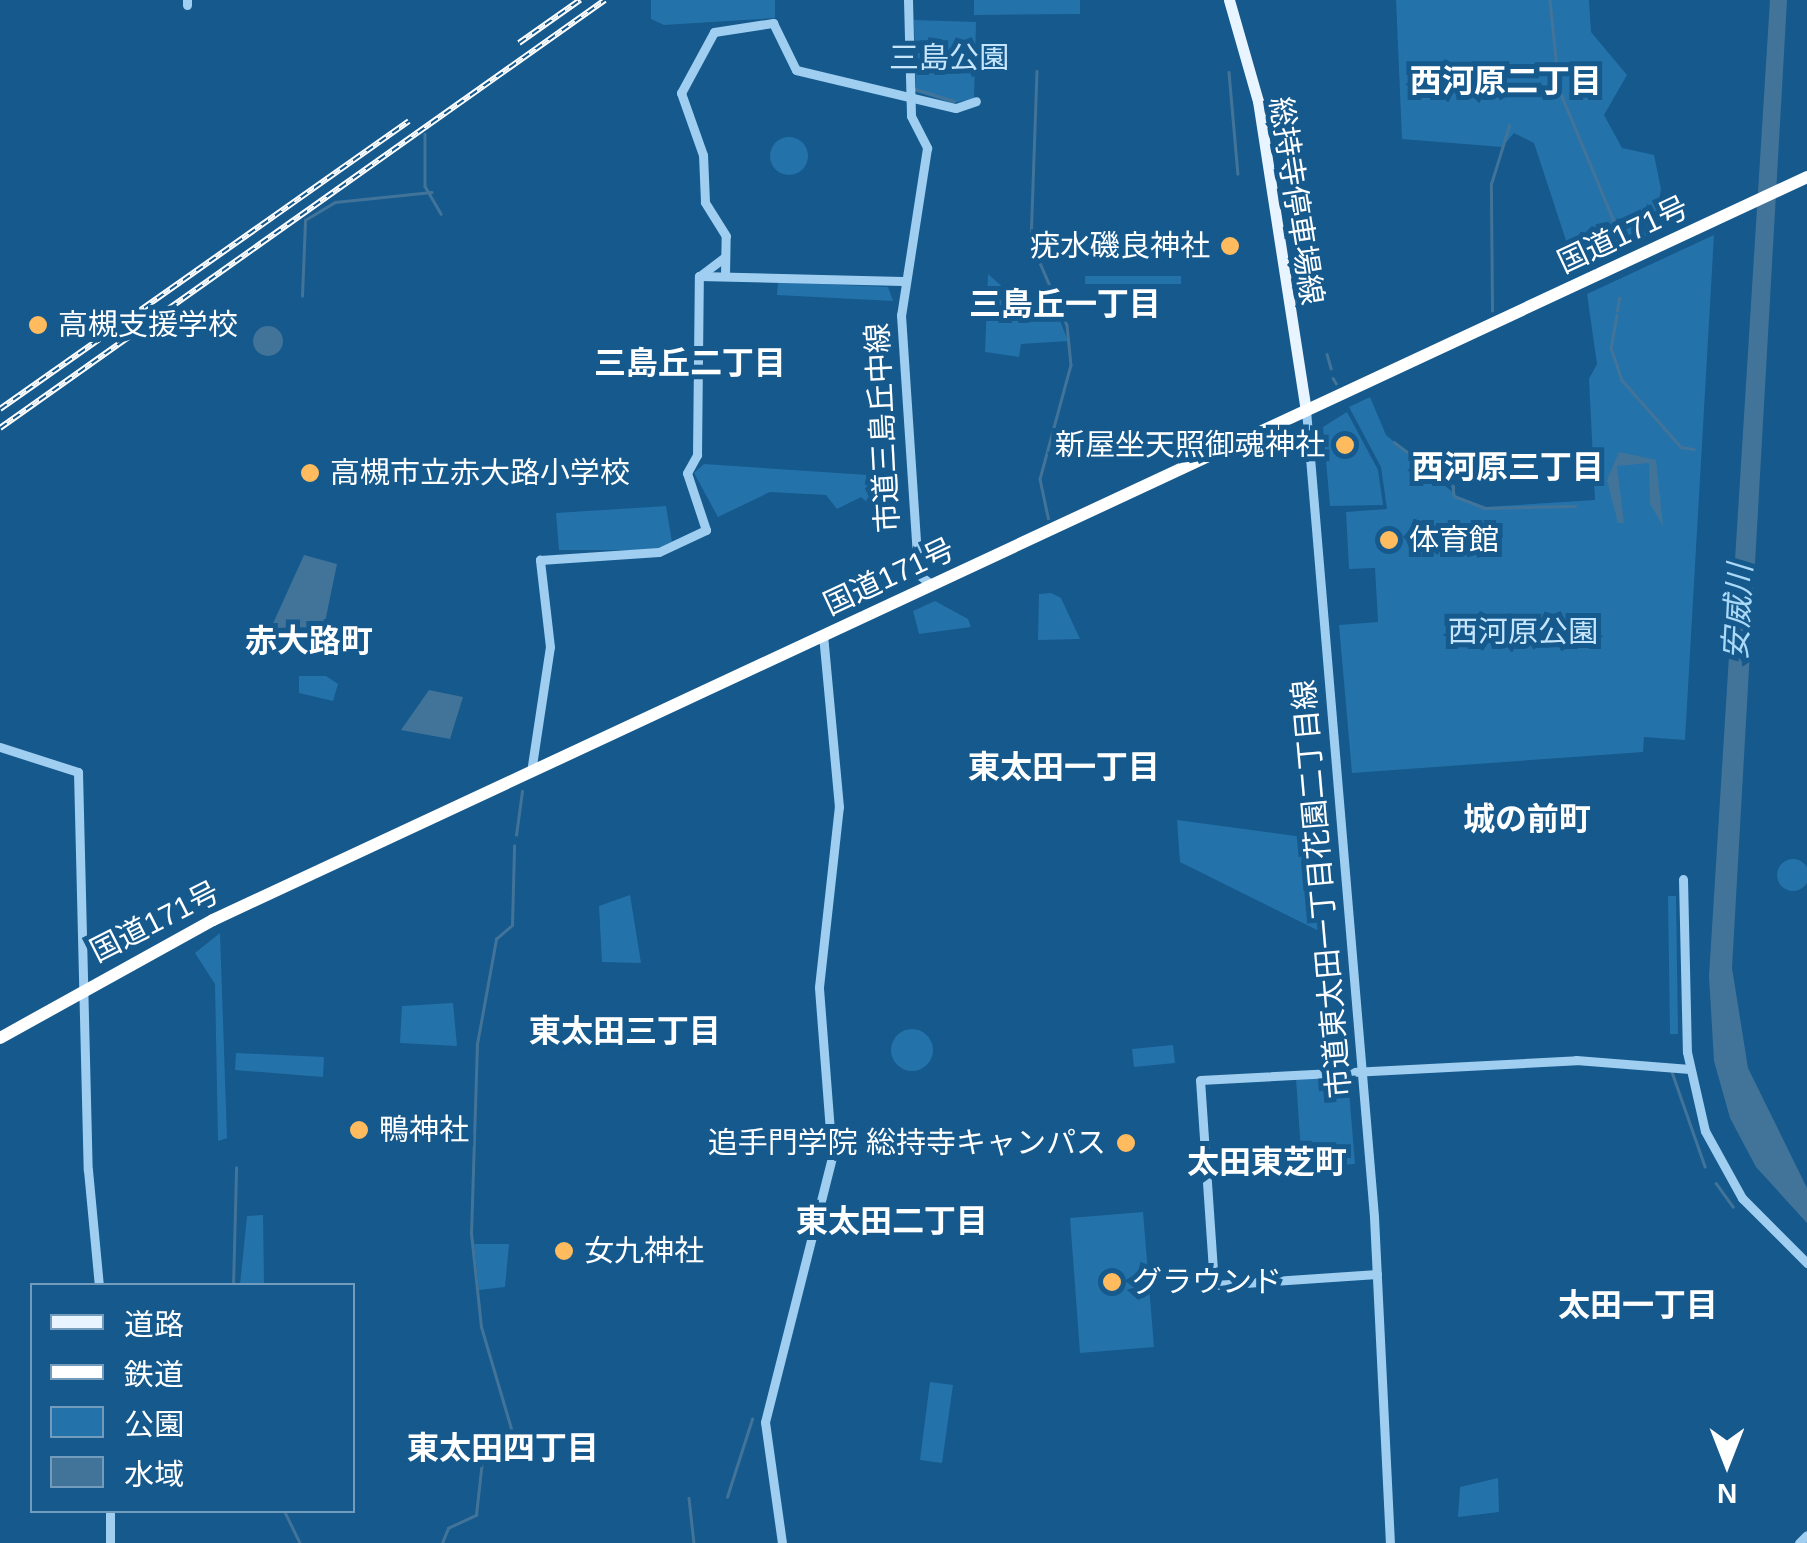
<!DOCTYPE html>
<meta charset="utf-8">
<style>
body{margin:0}
#map{position:relative;width:1807px;height:1543px;overflow:hidden;background:#15598d;font-family:Arial,"Noto Sans JP",sans-serif}
div>[style]{position:absolute}
.green>*{inset:0;background:#2472aa}
.round{border-radius:50%}
.water>*{inset:0;background:#42749a}
.stream>*{height:2.5px;margin:-1.25px;padding:0 1.25px;transform-origin:1.25px;border-radius:1.25px;background:#42749a}
.minor>*{height:9px;margin:-4.5px;padding:0 4.5px;transform-origin:4.5px;border-radius:4.5px;background:#9fcef0}
.major>*{height:11px;margin:-5.5px;padding:0 5.5px;transform-origin:5.5px;border-radius:5.5px;background:#e8f4ff}
.highway>*{height:12px;margin:-6px;padding:0 6px;transform-origin:6px;border-radius:6px;background:#fff}
.rail>*{height:6px;margin-top:-3px;transform-origin:0;background:repeating-linear-gradient(90deg,#15598d 0 8px,#fff 0 16px);box-sizing:border-box;border-block:2px solid #fff}
.dots>*{width:28px;height:28px;translate:-50% -50%;box-sizing:border-box;border:5px solid #15598d;border-radius:50%}
span{translate:-50% -50%;white-space:nowrap;text-align:center;line-height:1.15;-webkit-text-stroke:10px #15598d;paint-order:stroke}
.park-label{font-size:30px;color:#c5e5fc}
.street-label{font-size:30px;color:#fff}
.poi-label{font-size:30px;color:#fff}
.right{translate:-100% -50%;text-align:right}
.left{translate:0 -50%;text-align:left}
.neighbourhood-label{font-size:32px;color:#fff;font-weight:700}
.water-label{font-size:32px;color:#aad8f7;font-style:italic}
.legend{position:absolute;left:30px;top:1283px;width:325px;height:230px;box-sizing:border-box;background:#15598d;border:2px solid #739bbb;margin:0;padding:12px 18px;list-style:none;font-size:30px;color:#fff}
.legend li{display:flex;align-items:center;gap:20px;height:50px}
.legend b{width:50px;border:2px solid #739bbb}
.north{position:absolute;left:1677px;top:1413px;width:100px;height:100px;-webkit-text-stroke:8px #15598d;paint-order:stroke;rotate:180deg;font-size:28px;font-weight:700;line-height:40px;text-align:center;color:#fff}
.north::after{content:'';display:block;margin:auto;width:35px;height:45px;background:#fff;clip-path:polygon(50% 0,100% 100%,50% 72%,0 100%)}
</style>
<div id="map">
<div class="green">
<i style="clip-path:polygon(651px 0,775px 0,775px 18px,664px 25px,651px 19px)"></i>
<i style="clip-path:polygon(974px 0,1080px 0,1080px 14px,974px 15px)"></i>
<i style="clip-path:polygon(1396px 0,1589px 0,1591px 32px,1627px 75px,1604px 115px,1622px 148px,1654px 155px,1661px 189px,1653px 233px,1575px 268px,1534px 143px,1514px 133px,1502px 147px,1402px 139px)"></i>
<i style="clip-path:polygon(914px 20px,976px 22px,974px 99px,952px 103px,916px 92px)"></i>
<i class="round" style="left:770px;top:137px;width:38px;height:38px"></i>
<i style="clip-path:polygon(1714px 235px,1685px 740px,1644px 737px,1643px 752px,1352px 773px,1339px 625px,1378px 622px,1375px 568px,1349px 569px,1346px 512px,1387px 509px,1381px 467px,1349px 407px,1370px 397px,1386px 435px,1457px 496px,1486px 507px,1595px 500px,1589px 379px,1597px 364px,1587px 294px)"></i>
<i style="clip-path:polygon(988px 274px,1033px 314px,1035px 296px,1048px 290px,1068px 341px,1021px 344px,1019px 357px,985px 352px)"></i>
<i style="clip-path:polygon(1085px 276px,1181px 276px,1181px 284px,1085px 284px)"></i>
<i style="clip-path:polygon(778px 282px,888px 287px,893px 301px,777px 295px)"></i>
<i style="clip-path:polygon(1347px 412px,1378px 470px,1383px 505px,1330px 506px,1323px 427px)"></i>
<i style="clip-path:polygon(704px 464px,883px 476px,883px 486px,899px 488px,900px 506px,876px 510px,861px 497px,837px 509px,826px 495px,770px 492px,718px 517px,694px 473px)"></i>
<i style="clip-path:polygon(666px 506px,672px 542px,654px 550px,559px 550px,556px 513px)"></i>
<i style="clip-path:polygon(1051px 593px,1061px 598px,1080px 639px,1038px 640px,1039px 594px)"></i>
<i style="clip-path:polygon(935px 601px,968px 619px,971px 627px,919px 634px,913px 611px)"></i>
<i style="clip-path:polygon(299px 676px,326px 676px,338px 684px,333px 701px,299px 693px)"></i>
<i style="clip-path:polygon(1177px 820px,1310px 838px,1321px 932px,1180px 862px)"></i>
<i class="round" style="left:1777px;top:859px;width:32px;height:32px"></i>
<i style="clip-path:polygon(630px 895px,641px 963px,602px 962px,599px 906px)"></i>
<i style="clip-path:polygon(1668px 896px,1676px 896px,1678px 1034px,1670px 1034px)"></i>
<i style="clip-path:polygon(220px 933px,227px 1138px,218px 1141px,215px 984px,195px 953px)"></i>
<i style="clip-path:polygon(453px 1003px,457px 1046px,400px 1043px,402px 1006px)"></i>
<i class="round" style="left:891px;top:1029px;width:42px;height:42px"></i>
<i style="clip-path:polygon(1173px 1045px,1175px 1063px,1134px 1067px,1132px 1049px)"></i>
<i style="clip-path:polygon(236px 1053px,324px 1057px,323px 1077px,235px 1070px)"></i>
<i style="clip-path:polygon(1296px 1079px,1348px 1079px,1355px 1164px,1302px 1167px)"></i>
<i style="clip-path:polygon(1143px 1212px,1154px 1347px,1080px 1353px,1070px 1218px)"></i>
<i style="clip-path:polygon(263px 1215px,264px 1285px,240px 1285px,247px 1216px)"></i>
<i style="clip-path:polygon(474px 1244px,509px 1244px,505px 1287px,479px 1290px)"></i>
<i style="clip-path:polygon(930px 1382px,953px 1385px,942px 1463px,920px 1460px)"></i>
<i style="clip-path:polygon(1498px 1478px,1499px 1512px,1458px 1517px,1460px 1487px)"></i>
</div>
<div class="water">
<i style="clip-path:polygon(1770px 0,1787px 0,1732px 968px,1748px 1068px,1807px 1188px,1807px 1223px,1756px 1167px,1730px 1118px,1714px 1061px,1709px 976px)"></i>
<i class="round" style="left:253px;top:326px;width:30px;height:30px"></i>
<i style="clip-path:polygon(1619px 452px,1656px 460px,1663px 526px,1650px 504px,1649px 463px,1617px 466px,1624px 523px,1618px 523px,1607px 480px)"></i>
<i style="clip-path:polygon(304px 555px,337px 564px,324px 627px,271px 628px)"></i>
<i style="clip-path:polygon(429px 690px,463px 697px,450px 739px,401px 730px)"></i>
</div>
<div class="stream">
<i style="left:1550px;top:0;width:89px;rotate:84.2deg"></i>
<i style="left:1559px;top:89px;width:164px;rotate:67.4deg"></i>
<i style="left:1037px;top:71px;width:171px;rotate:92deg"></i>
<i style="left:1031px;top:242px;width:90px;rotate:66.6deg"></i>
<i style="left:1067px;top:325px;width:40px;rotate:84.3deg"></i>
<i style="left:1071px;top:365px;width:118px;rotate:105.2deg"></i>
<i style="left:1040px;top:479px;width:40px;rotate:78deg"></i>
<i style="left:1229px;top:72px;width:102px;rotate:85deg"></i>
<i style="left:915px;top:89px;width:41px;rotate:17.1deg"></i>
<i style="left:425px;top:134px;width:52px;rotate:90deg"></i>
<i style="left:425px;top:186px;width:32px;rotate:60deg"></i>
<i style="left:1294px;top:293px;width:11px;rotate:80deg"></i>
<i style="left:302px;top:296px;width:76px;rotate:-87.7deg"></i>
<i style="left:305px;top:220px;width:35px;rotate:-31deg"></i>
<i style="left:335px;top:202px;width:97px;rotate:-5.9deg"></i>
<i style="left:1492px;top:311px;width:127px;rotate:-90.5deg"></i>
<i style="left:1491px;top:184px;width:61px;rotate:-72.8deg"></i>
<i style="left:1617px;top:311px;width:13px;rotate:-81deg"></i>
<i style="left:1617px;top:315px;width:34px;rotate:100deg"></i>
<i style="left:1611px;top:348px;width:34px;rotate:71deg"></i>
<i style="left:1622px;top:380px;width:89px;rotate:48.6deg"></i>
<i style="left:1681px;top:447px;width:13px;rotate:9deg"></i>
<i style="left:1327px;top:354px;width:15px;rotate:74deg"></i>
<i style="left:1333px;top:378px;width:6px;rotate:59deg"></i>
<i style="left:1394px;top:442px;width:74px;rotate:36.7deg"></i>
<i style="left:1453px;top:486px;width:10px;rotate:84deg"></i>
<i style="left:1454px;top:496px;width:33px;rotate:21deg"></i>
<i style="left:1485px;top:508px;width:90px;rotate:-1.3deg"></i>
<i style="left:516px;top:835px;width:44px;rotate:-82.2deg"></i>
<i style="left:1672px;top:1072px;width:100px;rotate:70.7deg"></i>
<i style="left:1716px;top:1183px;width:29px;rotate:54deg"></i>
<i style="left:233px;top:1286px;width:118px;rotate:-88.5deg"></i>
<i style="left:727px;top:1497px;width:82px;rotate:-72.2deg"></i>
<i style="left:689px;top:1498px;width:45px;rotate:83.7deg"></i>
<i style="left:284px;top:1510px;width:37px;rotate:64deg"></i>
<i style="left:442px;top:1543px;width:16px;rotate:-68deg"></i>
<i style="left:448px;top:1528px;width:31px;rotate:-25deg"></i>
<i style="left:476px;top:1515px;width:54px;rotate:-83.7deg"></i>
<i style="left:482px;top:1461px;width:39px;rotate:-35deg"></i>
<i style="left:514px;top:1439px;width:117px;rotate:-106.4deg"></i>
<i style="left:481px;top:1327px;width:94px;rotate:-96.1deg"></i>
<i style="left:471px;top:1234px;width:190px;rotate:-88.2deg"></i>
<i style="left:477px;top:1044px;width:107px;rotate:-79.7deg"></i>
<i style="left:496px;top:939px;width:21px;rotate:-41deg"></i>
<i style="left:512px;top:925px;width:79px;rotate:-88.5deg"></i>
</div>
<div class="minor">
<i style="left:187px;top:0;width:5px;rotate:90deg"></i>
<i style="left:908px;top:0;width:116px;rotate:88.5deg"></i>
<i style="left:911px;top:116px;width:36px;rotate:63deg"></i>
<i style="left:927px;top:148px;width:169px;rotate:98.8deg"></i>
<i style="left:901px;top:315px;width:260px;rotate:86.2deg"></i>
<i style="left:918px;top:574px;width:18px;rotate:38deg"></i>
<i style="left:701px;top:275px;width:30px;rotate:-37deg"></i>
<i style="left:725px;top:275px;width:39px;rotate:-89deg"></i>
<i style="left:726px;top:236px;width:40px;rotate:-122deg"></i>
<i style="left:705px;top:202px;width:47px;rotate:-92.4deg"></i>
<i style="left:703px;top:155px;width:66px;rotate:-109.5deg"></i>
<i style="left:681px;top:93px;width:69px;rotate:-61.6deg"></i>
<i style="left:714px;top:32px;width:60px;rotate:-8.7deg"></i>
<i style="left:773px;top:23px;width:52px;rotate:63.9deg"></i>
<i style="left:796px;top:70px;width:164px;rotate:13.4deg"></i>
<i style="left:956px;top:108px;width:21px;rotate:-19deg"></i>
<i style="left:1306px;top:410px;width:810px;rotate:85.18deg"></i>
<i style="left:1374px;top:1217px;width:326px;rotate:87.2deg"></i>
<i style="left:0;top:747px;width:82px;rotate:17.8deg"></i>
<i style="left:78px;top:772px;width:398px;rotate:88.6deg"></i>
<i style="left:88px;top:1170px;width:117px;rotate:84.6deg"></i>
<i style="left:531px;top:772px;width:126px;rotate:-81.4deg"></i>
<i style="left:550px;top:647px;width:88px;rotate:-96.6deg"></i>
<i style="left:540px;top:560px;width:119px;rotate:-3.8deg"></i>
<i style="left:659px;top:552px;width:52px;rotate:-25.1deg"></i>
<i style="left:706px;top:530px;width:60px;rotate:-108.4deg"></i>
<i style="left:687px;top:473px;width:21px;rotate:-61deg"></i>
<i style="left:697px;top:455px;width:179px;rotate:-89.4deg"></i>
<i style="left:699px;top:276px;width:203px;rotate:1.4deg"></i>
<i style="left:1683px;top:879px;width:173px;rotate:88.7deg"></i>
<i style="left:1687px;top:1052px;width:81px;rotate:77.2deg"></i>
<i style="left:1705px;top:1131px;width:77px;rotate:61.1deg"></i>
<i style="left:1742px;top:1198px;width:92px;rotate:45deg"></i>
<i style="left:1377px;top:1274px;width:163px;rotate:176.1deg"></i>
<i style="left:1214px;top:1285px;width:205px;rotate:-93.9deg"></i>
<i style="left:1200px;top:1080px;width:377px;rotate:-3deg"></i>
<i style="left:1576px;top:1060px;width:114px;rotate:4.5deg"></i>
<i style="left:110px;top:1510px;width:33px;rotate:90deg"></i>
<i style="left:782px;top:1543px;width:122px;rotate:-98deg"></i>
<i style="left:765px;top:1422px;width:273px;rotate:-75.8deg"></i>
<i style="left:832px;top:1157px;width:170px;rotate:-94.4deg"></i>
<i style="left:819px;top:987px;width:181px;rotate:-83.7deg"></i>
<i style="left:839px;top:807px;width:173px;rotate:-95.3deg"></i>
<i style="left:1799px;top:1543px;width:11px;rotate:-45deg"></i>
</div>
<div class="major">
<i style="left:1229px;top:0;width:105px;rotate:74deg"></i>
<i style="left:1258px;top:101px;width:313px;rotate:81.2deg"></i>
</div>
<div class="highway">
<i style="left:0;top:1038px;width:244px;rotate:-29deg"></i>
<i style="left:213px;top:920px;width:1759px;rotate:-24.99deg"></i>
</div>
<div class="rail">
<i style="left:519px;top:43px;width:75px;rotate:-35.2deg"></i>
<i style="left:0;top:409px;width:500px;rotate:-35.15deg"></i>
<i style="left:0;top:428px;width:741px;rotate:-35.28deg"></i>
</div>
<div class="dots">
<i style="left:1230px;top:246px;background:#ffbb5e"></i>
<i style="left:38px;top:325px;background:#ffbb5e"></i>
<i style="left:1345px;top:445px;background:#ffbb5e"></i>
<i style="left:310px;top:473px;background:#ffbb5e"></i>
<i style="left:1389px;top:540px;background:#ffbb5e"></i>
<i style="left:359px;top:1130px;background:#ffbb5e"></i>
<i style="left:1126px;top:1143px;background:#ffbb5e"></i>
<i style="left:564px;top:1251px;background:#ffbb5e"></i>
<i style="left:1112px;top:1282px;background:#ffbb5e"></i>
</div>
<div class="park-label">
<span style="left:949px;top:58px">三島公園</span>
<span style="left:1523px;top:632px">西河原公園</span>
</div>
<div class="street-label">
<span style="left:1296px;top:201px;rotate:81deg">総持寺停車場線</span>
<span style="left:1623px;top:235px;rotate:-25deg">国道171号</span>
<span style="left:883px;top:428px;rotate:-93deg">市道三島丘中線</span>
<span style="left:889px;top:577px;rotate:-25deg">国道171号</span>
<span style="left:1322px;top:889px;rotate:-95deg">市道東太田一丁目花園二丁目線</span>
<span style="left:155px;top:922px;rotate:-27deg">国道171号</span>
</div>
<div class="poi-label">
<span class="right" style="left:1210px;top:246px">疣水磯良神社</span>
<span class="left" style="left:58px;top:325px">高槻支援学校</span>
<span class="right" style="left:1325px;top:445px">新屋坐天照御魂神社</span>
<span class="left" style="left:330px;top:473px">高槻市立赤大路小学校</span>
<span class="left" style="left:1409px;top:540px">体育館</span>
<span class="left" style="left:379px;top:1130px">鴨神社</span>
<span class="right" style="left:1106px;top:1143px">追手門学院 総持寺キャンパス</span>
<span class="left" style="left:584px;top:1251px">女九神社</span>
<span class="left" style="left:1132px;top:1282px">グラウンド</span>
</div>
<div class="neighbourhood-label">
<span style="left:1506px;top:81px">西河原二丁目</span>
<span style="left:1065px;top:304px">三島丘一丁目</span>
<span style="left:690px;top:363px">三島丘二丁目</span>
<span style="left:1508px;top:467px">西河原三丁目</span>
<span style="left:309px;top:641px">赤大路町</span>
<span style="left:1064px;top:767px">東太田一丁目</span>
<span style="left:1527px;top:819px">城の前町</span>
<span style="left:625px;top:1031px">東太田三丁目</span>
<span style="left:1267px;top:1162px">太田東芝町</span>
<span style="left:892px;top:1221px">東太田二丁目</span>
<span style="left:1638px;top:1305px">太田一丁目</span>
<span style="left:503px;top:1448px">東太田四丁目</span>
</div>
<div class="water-label">
<span style="left:1738px;top:612px;rotate:-87deg">安威川</span>
</div>
<ul class="legend">
<li><b style="height:12px;background:#e8f4ff"></b>道路</li>
<li><b style="height:12px;background:#fff"></b>鉄道</li>
<li><b style="height:28px;background:#2472aa"></b>公園</li>
<li><b style="height:28px;background:#42749a"></b>水域</li>
</ul>
<div class="north">N</div>
</div>
